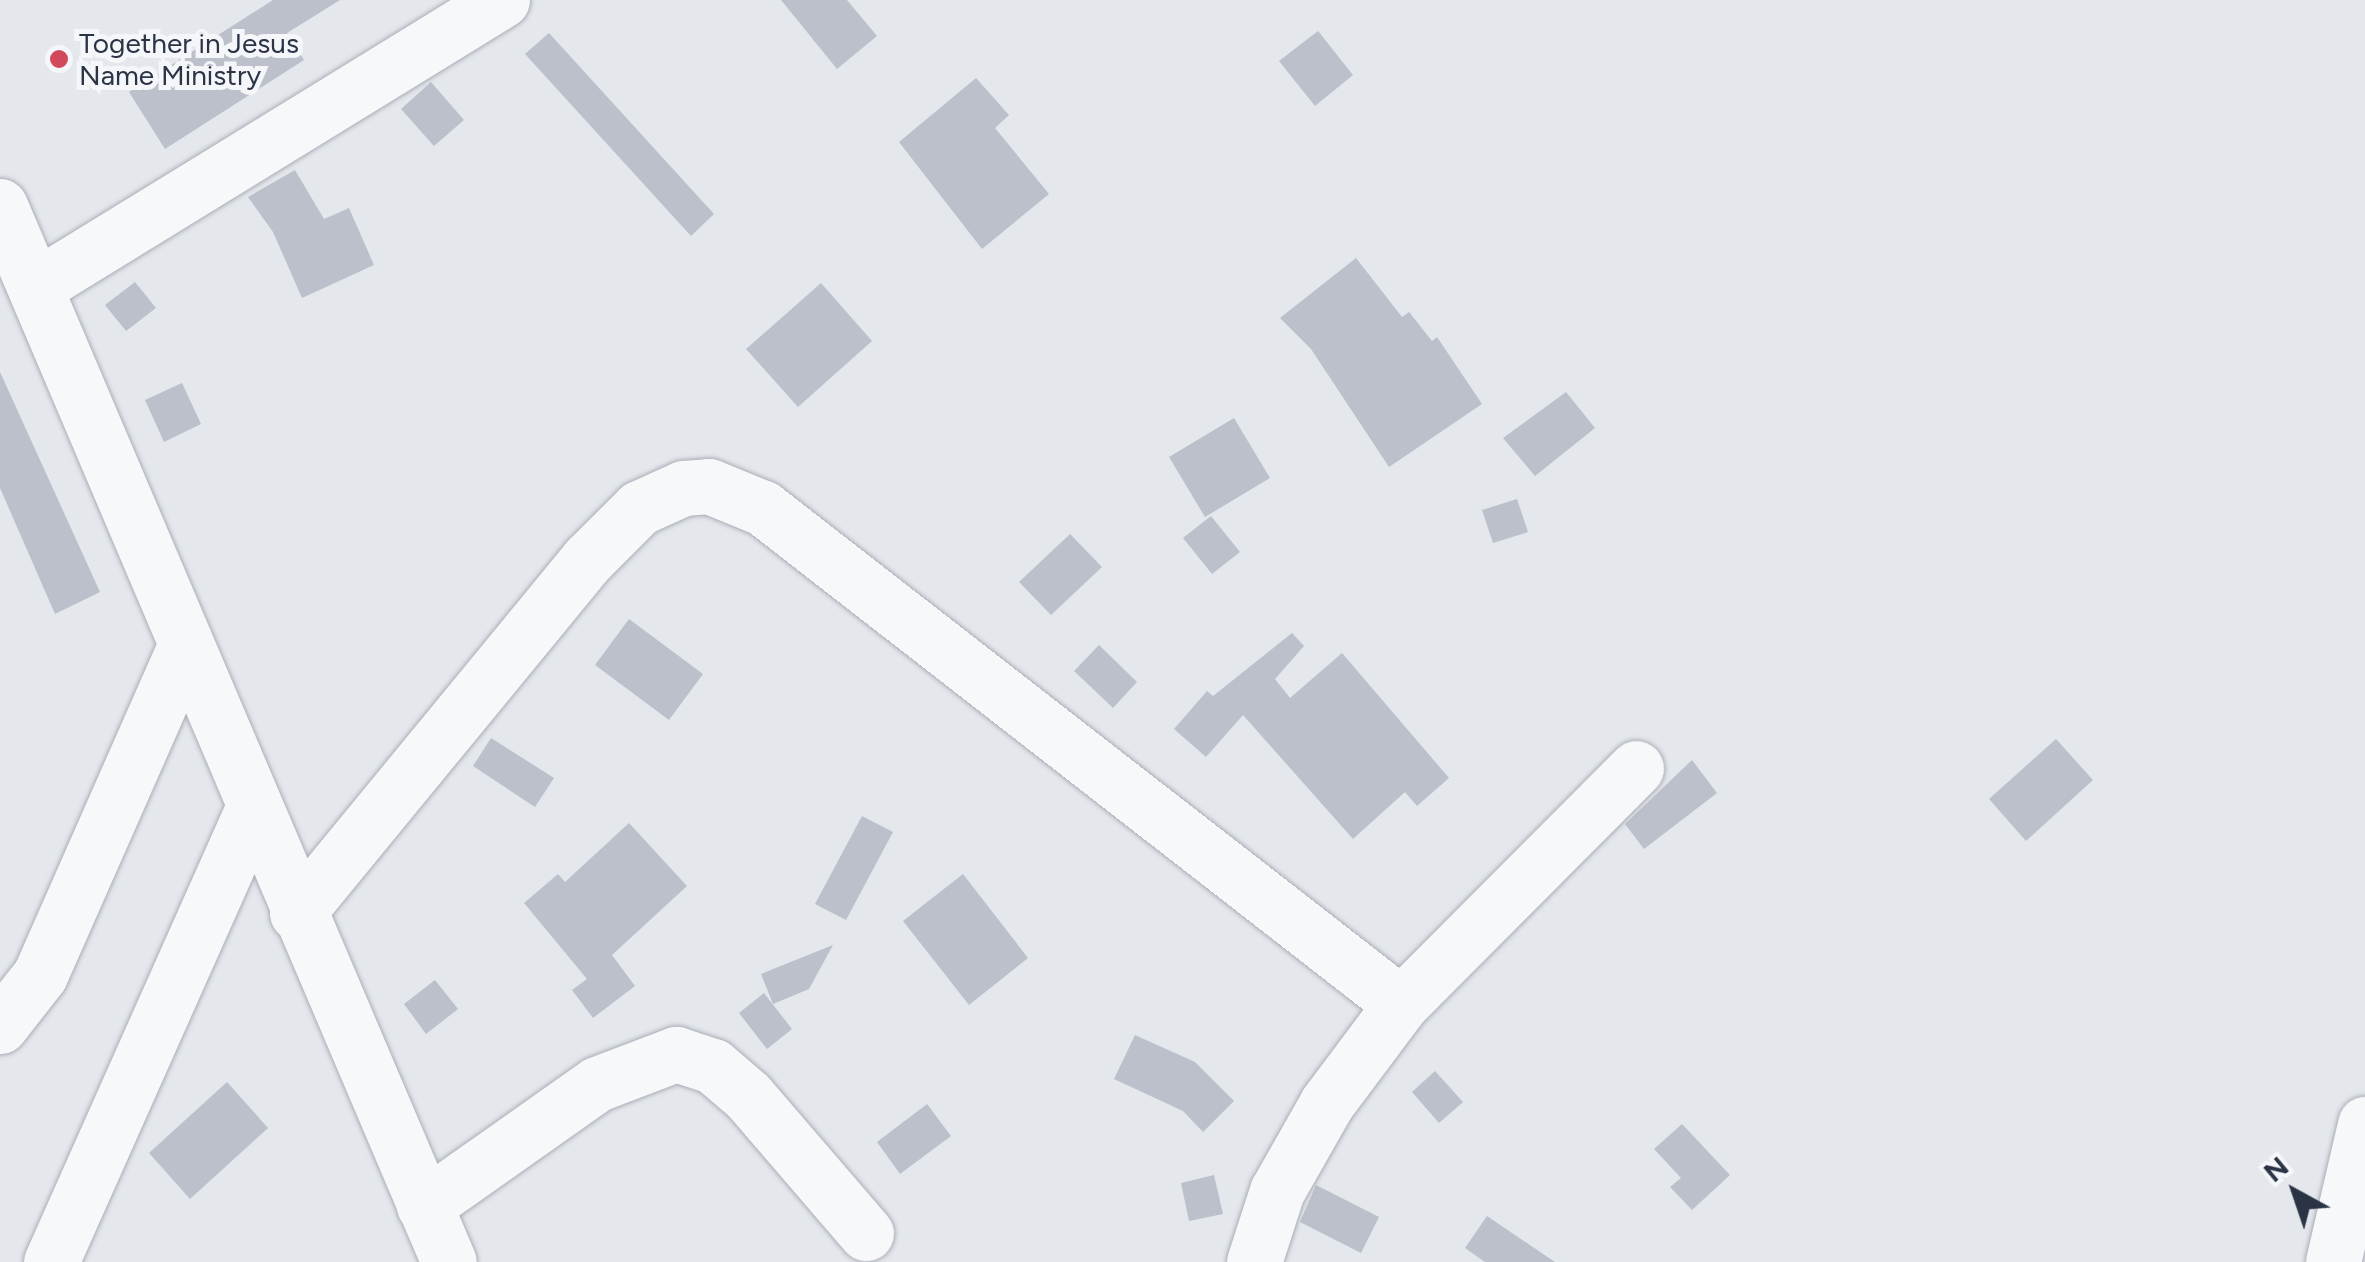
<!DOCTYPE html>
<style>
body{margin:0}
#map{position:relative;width:2365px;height:1262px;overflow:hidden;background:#e4e7ec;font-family:Figtree,sans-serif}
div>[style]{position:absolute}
.building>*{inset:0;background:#bbc0ca}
.roads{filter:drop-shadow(0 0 2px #a9aeb7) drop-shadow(0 0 2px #a9aeb7)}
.minor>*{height:55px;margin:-27.5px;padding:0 27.5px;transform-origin:27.5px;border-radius:27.5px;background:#f7f8fa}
.dots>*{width:28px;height:28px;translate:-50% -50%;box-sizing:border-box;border:5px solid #f4f6f9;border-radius:50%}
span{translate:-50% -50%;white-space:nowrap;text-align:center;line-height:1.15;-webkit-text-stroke:10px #f4f6f9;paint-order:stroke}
.poi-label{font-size:28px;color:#2b3445}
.left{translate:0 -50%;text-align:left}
.north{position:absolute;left:2245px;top:1142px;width:100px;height:100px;-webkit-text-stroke:8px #f4f6f9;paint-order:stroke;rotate:320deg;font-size:28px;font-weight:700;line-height:40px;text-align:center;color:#2b3445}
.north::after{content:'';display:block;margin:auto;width:35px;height:45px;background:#2b3445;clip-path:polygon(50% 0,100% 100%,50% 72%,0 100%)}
</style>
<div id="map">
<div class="building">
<i style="clip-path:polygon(273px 0,340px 0,287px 33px,304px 60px,165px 149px,129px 92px)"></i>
<i style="clip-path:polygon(781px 0,847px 0,877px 36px,837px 69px)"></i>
<i style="clip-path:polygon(1318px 31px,1353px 75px,1315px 106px,1279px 61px)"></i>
<i style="clip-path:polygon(549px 33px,714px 214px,691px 236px,525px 54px)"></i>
<i style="clip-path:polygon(976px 78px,1009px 115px,995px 128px,1049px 194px,982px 249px,899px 142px)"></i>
<i style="clip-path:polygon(431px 82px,464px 120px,434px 146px,401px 109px)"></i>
<i style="clip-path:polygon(295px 170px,324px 219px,349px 208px,374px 265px,302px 298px,273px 232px,248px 197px)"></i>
<i style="clip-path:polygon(1356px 258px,1402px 317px,1409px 312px,1432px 341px,1437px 337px,1482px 404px,1389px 467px,1311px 349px,1280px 318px)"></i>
<i style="clip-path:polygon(135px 282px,156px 308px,126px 331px,105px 305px)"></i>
<i style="clip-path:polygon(821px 283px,872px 341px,798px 407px,746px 349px)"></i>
<i style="clip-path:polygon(0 372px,100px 592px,55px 614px,0 488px)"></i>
<i style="clip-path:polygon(182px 383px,201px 424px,164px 442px,145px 400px)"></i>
<i style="clip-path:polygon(1566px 392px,1595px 428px,1535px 476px,1503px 438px)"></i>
<i style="clip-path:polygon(1234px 418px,1270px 478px,1205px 517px,1169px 457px)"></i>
<i style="clip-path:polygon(1517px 499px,1528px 532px,1493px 543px,1482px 510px)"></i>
<i style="clip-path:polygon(1211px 516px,1240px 552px,1212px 574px,1183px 538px)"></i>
<i style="clip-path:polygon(1070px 534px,1102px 567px,1051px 615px,1019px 582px)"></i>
<i style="clip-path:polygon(629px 619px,703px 674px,669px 720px,595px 665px)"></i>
<i style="clip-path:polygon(1292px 633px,1304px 646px,1275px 679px,1290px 698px,1342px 653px,1449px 778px,1417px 806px,1405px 792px,1353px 839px,1243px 715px,1206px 757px,1174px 729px,1207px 691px,1213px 696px)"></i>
<i style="clip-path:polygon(1099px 645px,1137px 682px,1113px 708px,1074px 671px)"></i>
<i style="clip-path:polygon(491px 738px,554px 778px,535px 807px,473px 766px)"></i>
<i style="clip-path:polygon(2056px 739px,2093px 780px,2026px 841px,1989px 799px)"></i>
<i style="clip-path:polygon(1692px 760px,1717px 793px,1644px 849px,1625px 824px)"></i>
<i style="clip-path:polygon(862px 816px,893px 832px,846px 920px,815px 904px)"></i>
<i style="clip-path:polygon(629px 823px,687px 886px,612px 955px,635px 986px,593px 1018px,572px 990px,587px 979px,524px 903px,558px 874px,565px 882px)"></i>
<i style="clip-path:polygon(963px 874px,1028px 958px,969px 1005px,903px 921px)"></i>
<i style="clip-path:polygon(833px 945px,809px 989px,773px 1004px,761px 974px)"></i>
<i style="clip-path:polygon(435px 980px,458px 1009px,426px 1034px,404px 1004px)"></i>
<i style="clip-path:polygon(764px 993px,792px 1029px,767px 1049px,739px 1013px)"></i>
<i style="clip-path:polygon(1135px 1035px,1195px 1062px,1234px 1101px,1203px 1132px,1183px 1111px,1114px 1079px)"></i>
<i style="clip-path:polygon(1435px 1071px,1463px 1102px,1439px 1123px,1412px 1092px)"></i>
<i style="clip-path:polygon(227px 1082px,268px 1128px,190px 1199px,149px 1153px)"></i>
<i style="clip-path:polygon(927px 1104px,951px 1136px,900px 1174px,877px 1142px)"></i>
<i style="clip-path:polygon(1682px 1124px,1730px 1175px,1692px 1210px,1670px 1187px,1681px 1178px,1654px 1149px)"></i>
<i style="clip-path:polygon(1214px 1175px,1223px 1214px,1189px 1221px,1181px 1183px)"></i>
<i style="clip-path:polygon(1316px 1185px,1379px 1217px,1361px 1253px,1300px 1222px)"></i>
<i style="clip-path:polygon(1487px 1216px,1555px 1262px,1485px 1262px,1465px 1248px)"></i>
</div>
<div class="roads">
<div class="minor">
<i style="left:0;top:206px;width:1147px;rotate:66.97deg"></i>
<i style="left:35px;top:287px;width:548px;rotate:-31.57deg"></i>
<i style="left:297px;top:913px;width:458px;rotate:-50.6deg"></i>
<i style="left:588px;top:559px;width:72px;rotate:-45deg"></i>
<i style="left:639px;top:508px;width:48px;rotate:-24.4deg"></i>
<i style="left:683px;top:488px;width:26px;rotate:-4deg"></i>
<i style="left:709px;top:486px;width:58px;rotate:22.2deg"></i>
<i style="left:763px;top:508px;width:808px;rotate:37.86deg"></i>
<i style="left:0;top:1026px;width:65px;rotate:-51.9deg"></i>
<i style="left:40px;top:975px;width:356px;rotate:-66.2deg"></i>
<i style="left:424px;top:1206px;width:212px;rotate:-35.2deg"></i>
<i style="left:597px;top:1084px;width:85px;rotate:-20.8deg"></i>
<i style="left:676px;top:1054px;width:39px;rotate:18deg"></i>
<i style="left:713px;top:1066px;width:46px;rotate:40.6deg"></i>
<i style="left:748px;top:1096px;width:181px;rotate:49.3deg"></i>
<i style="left:51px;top:1262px;width:497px;rotate:-66deg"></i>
<i style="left:1254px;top:1262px;width:75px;rotate:-72.1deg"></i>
<i style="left:1277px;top:1191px;width:101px;rotate:-60.4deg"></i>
<i style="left:1327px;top:1103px;width:124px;rotate:-53.2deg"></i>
<i style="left:1401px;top:1004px;width:333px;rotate:-45.1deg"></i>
<i style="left:2333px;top:1262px;width:142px;rotate:-76.9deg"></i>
</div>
</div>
<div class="dots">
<i style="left:59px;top:59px;background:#d1495b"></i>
</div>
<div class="poi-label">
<span class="left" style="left:79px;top:59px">Together in Jesus<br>Name Ministry</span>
</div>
<div class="north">N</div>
</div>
